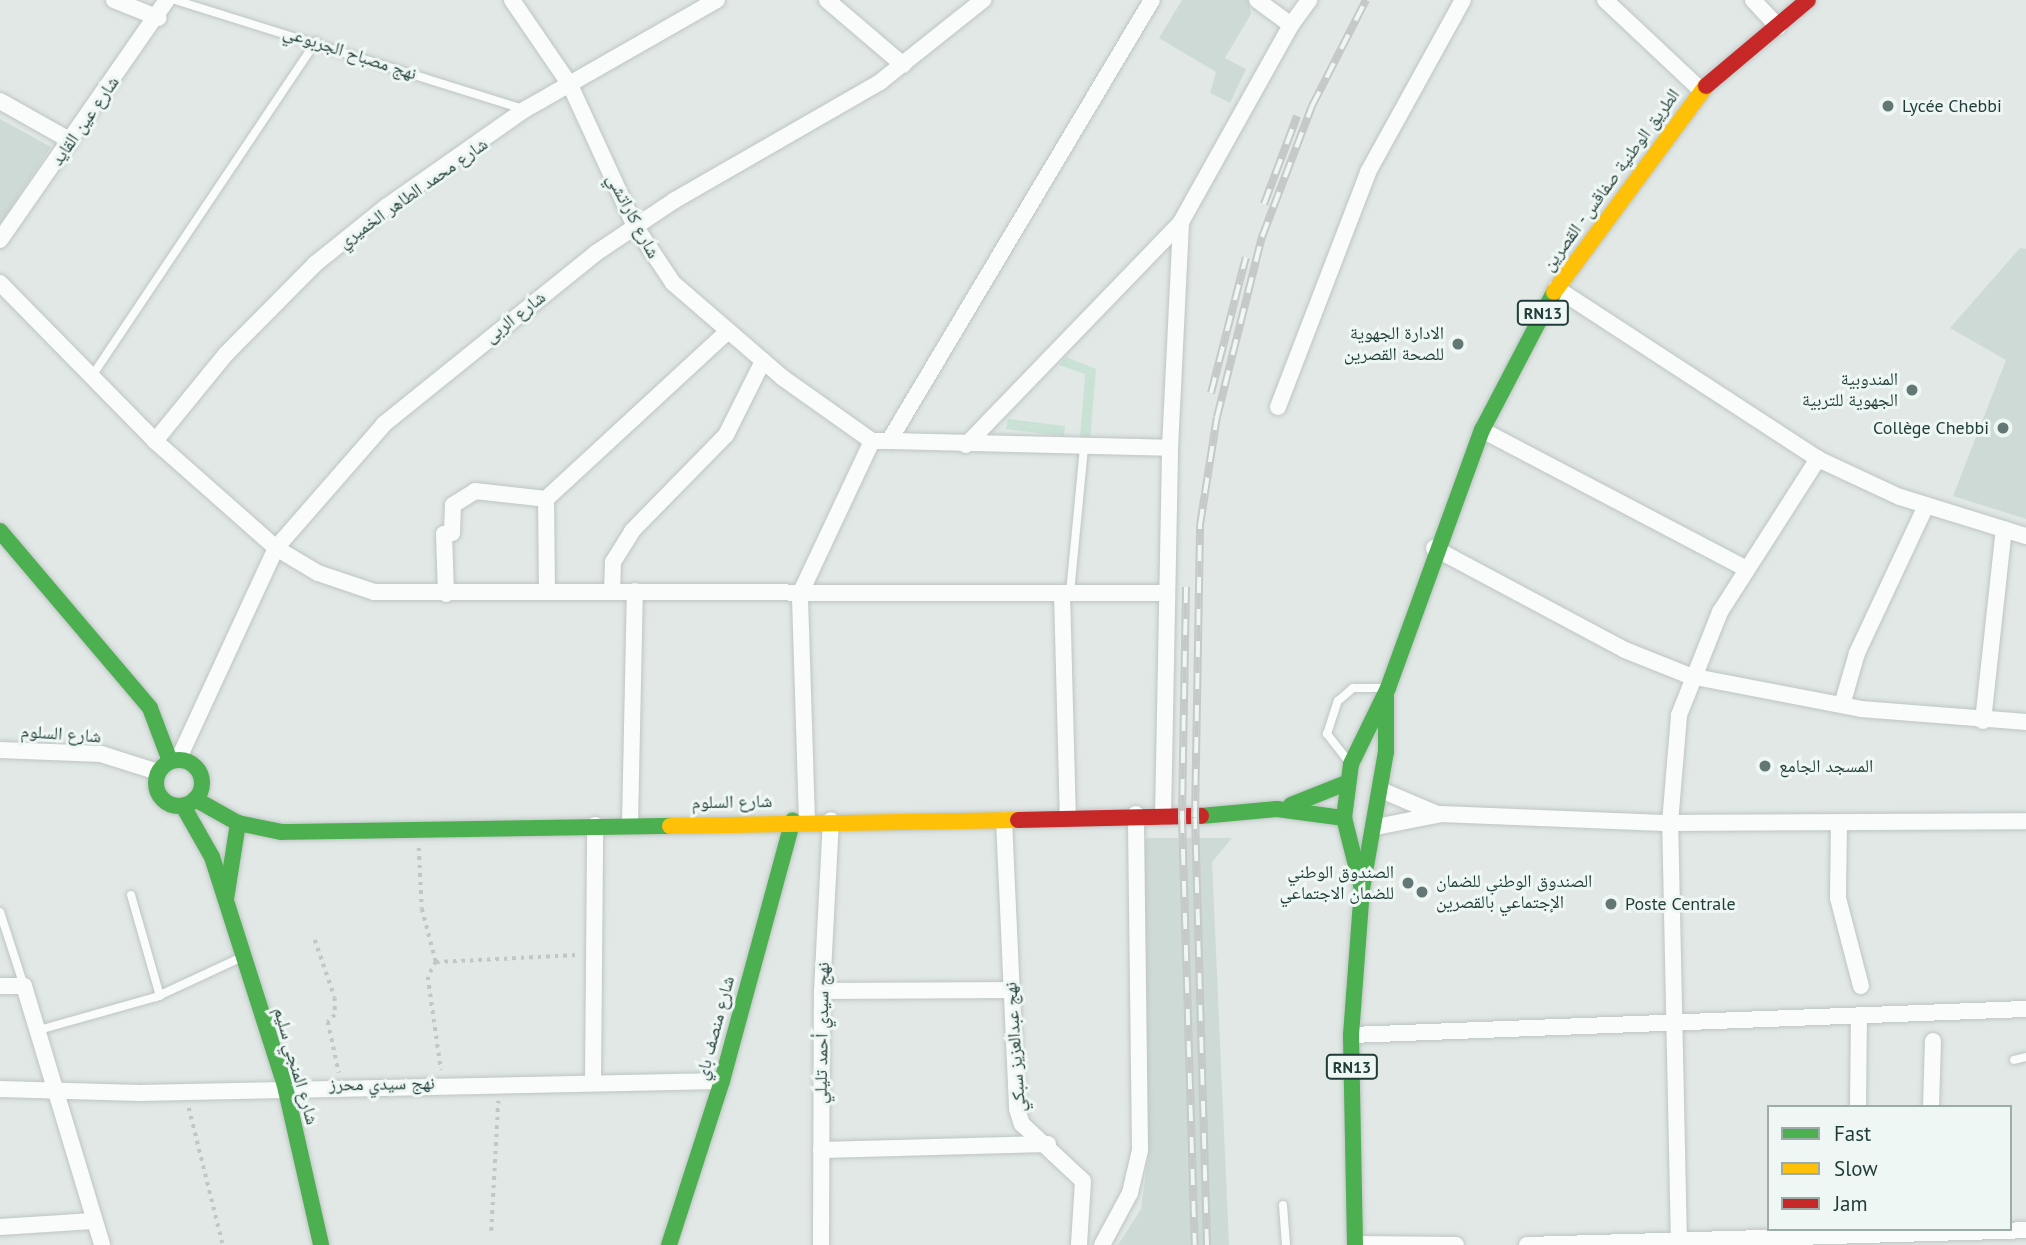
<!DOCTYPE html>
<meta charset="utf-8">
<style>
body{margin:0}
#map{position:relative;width:2026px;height:1245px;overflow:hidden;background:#e1e8e6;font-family:"PT Sans","Noto Naskh Arabic",sans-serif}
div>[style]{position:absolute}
.built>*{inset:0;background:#cedad6}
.green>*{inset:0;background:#c9e2d5}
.path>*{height:3.5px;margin-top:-1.75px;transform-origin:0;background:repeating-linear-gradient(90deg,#bfc8c7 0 3.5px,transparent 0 8.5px)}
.roads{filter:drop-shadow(0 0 2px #bec5c3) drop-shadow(0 0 2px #bec5c3)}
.lane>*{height:8px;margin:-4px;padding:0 4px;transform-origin:4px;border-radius:4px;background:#fafcfb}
.street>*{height:16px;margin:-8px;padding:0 8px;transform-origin:8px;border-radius:8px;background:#fafcfb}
.fast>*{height:16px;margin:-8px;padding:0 8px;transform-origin:8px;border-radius:8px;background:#4caf50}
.fast>.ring{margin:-8px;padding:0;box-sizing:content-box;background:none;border:16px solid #4caf50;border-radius:50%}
.slow>*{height:16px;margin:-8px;padding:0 8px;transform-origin:8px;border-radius:8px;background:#ffc107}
.jam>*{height:16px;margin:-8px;padding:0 8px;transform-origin:8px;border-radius:8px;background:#c62828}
.rail>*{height:8px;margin-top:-4px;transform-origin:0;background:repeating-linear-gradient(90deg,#eff7f4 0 16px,#c5cac9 0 32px);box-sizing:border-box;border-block:2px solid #c5cac9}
.dots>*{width:19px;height:19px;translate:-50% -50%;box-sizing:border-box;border:4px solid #eff7f4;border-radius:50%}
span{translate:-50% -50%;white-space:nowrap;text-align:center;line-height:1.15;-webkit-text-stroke:6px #eff7f4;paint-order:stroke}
.shield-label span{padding:2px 5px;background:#eff7f4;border:2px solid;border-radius:5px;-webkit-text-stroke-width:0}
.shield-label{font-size:16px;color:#1f3c38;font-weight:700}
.street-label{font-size:18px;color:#1f3c38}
.poi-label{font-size:18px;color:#1f3c38}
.left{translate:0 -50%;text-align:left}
.right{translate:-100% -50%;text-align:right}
.legend{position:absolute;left:1767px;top:1105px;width:245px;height:126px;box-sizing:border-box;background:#eff7f4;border:2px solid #9caca9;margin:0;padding:9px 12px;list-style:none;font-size:21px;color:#1f3c38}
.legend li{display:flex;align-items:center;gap:14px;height:35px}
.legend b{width:35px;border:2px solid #9caca9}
</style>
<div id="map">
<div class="built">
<i style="clip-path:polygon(1182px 0,1248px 0,1251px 14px,1225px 58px,1246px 69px,1230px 103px,1210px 93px,1216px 72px,1159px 38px)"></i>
<i style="clip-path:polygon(0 119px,51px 147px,0 224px)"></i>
<i style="clip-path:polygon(2020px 248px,2026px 249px,2026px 519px,1953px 496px,2006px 360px,1950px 328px)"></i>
<i style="clip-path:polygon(1147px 838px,1232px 838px,1212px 862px,1229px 1245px,1118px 1245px,1141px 1209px,1148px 1158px,1140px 850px)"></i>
</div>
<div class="green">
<i style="clip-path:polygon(1066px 357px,1096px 369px,1090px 439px,1080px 438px,1085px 374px,1059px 365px)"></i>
<i style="clip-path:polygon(1008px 419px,1065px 426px,1064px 436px,1006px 429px)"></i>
</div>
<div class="path">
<i style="left:419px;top:848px;width:61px;rotate:87.2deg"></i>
<i style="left:422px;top:909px;width:55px;rotate:75.2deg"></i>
<i style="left:436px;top:962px;width:141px;rotate:-2.8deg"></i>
<i style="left:315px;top:940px;width:61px;rotate:71deg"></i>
<i style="left:335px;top:998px;width:17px;rotate:90deg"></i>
<i style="left:335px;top:1015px;width:10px;rotate:135deg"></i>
<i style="left:328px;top:1022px;width:52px;rotate:77.8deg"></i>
<i style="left:436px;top:962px;width:17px;rotate:118deg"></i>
<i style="left:428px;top:977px;width:94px;rotate:82deg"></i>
<i style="left:189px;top:1108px;width:141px;rotate:76.1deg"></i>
<i style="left:491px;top:1231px;width:130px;rotate:-86.9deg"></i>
</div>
<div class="roads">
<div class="lane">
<i style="left:175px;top:0;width:365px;rotate:17.4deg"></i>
<i style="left:94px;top:373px;width:399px;rotate:-56.2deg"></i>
<i style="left:1070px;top:593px;width:147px;rotate:-84.5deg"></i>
<i style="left:1349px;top:762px;width:36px;rotate:-128deg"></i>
<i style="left:1327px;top:734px;width:35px;rotate:-72deg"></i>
<i style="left:1338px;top:701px;width:20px;rotate:-41deg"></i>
<i style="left:1353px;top:688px;width:29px"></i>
<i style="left:131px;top:895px;width:105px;rotate:74deg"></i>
<i style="left:0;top:912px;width:78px;rotate:72deg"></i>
<i style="left:39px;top:1030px;width:122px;rotate:-15.8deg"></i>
<i style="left:156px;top:997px;width:95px;rotate:-24.9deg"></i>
<i style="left:2014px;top:1060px;width:12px;rotate:-14deg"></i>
<i style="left:1283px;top:1205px;width:40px;rotate:85.7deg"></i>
</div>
<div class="street">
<i style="left:114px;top:0;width:48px;rotate:21.8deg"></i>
<i style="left:512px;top:0;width:103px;rotate:55.7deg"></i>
<i style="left:570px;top:85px;width:155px;rotate:65.3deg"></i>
<i style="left:635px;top:226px;width:69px;rotate:56.3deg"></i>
<i style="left:673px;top:283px;width:145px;rotate:40.8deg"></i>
<i style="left:783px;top:378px;width:109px;rotate:35.3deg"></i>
<i style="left:827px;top:0;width:100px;rotate:40.5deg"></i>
<i style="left:1605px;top:0;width:132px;rotate:43.2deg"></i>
<i style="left:1753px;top:0;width:37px;rotate:47deg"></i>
<i style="left:1291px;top:25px;width:31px;rotate:-54deg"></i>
<i style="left:0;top:101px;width:81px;rotate:29.4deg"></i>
<i style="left:0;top:240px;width:292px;rotate:-55.2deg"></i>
<i style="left:0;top:283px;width:221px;rotate:45.5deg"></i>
<i style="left:155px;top:441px;width:162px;rotate:41.5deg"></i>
<i style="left:276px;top:548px;width:49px;rotate:30.8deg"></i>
<i style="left:318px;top:573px;width:59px;rotate:18.7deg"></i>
<i style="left:374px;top:592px;width:790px;rotate:0.07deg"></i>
<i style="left:1556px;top:288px;width:313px;rotate:33.1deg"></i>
<i style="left:1818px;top:459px;width:90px;rotate:24.9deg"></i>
<i style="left:1900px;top:497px;width:132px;rotate:17.2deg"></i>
<i style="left:1278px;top:407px;width:252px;rotate:-69deg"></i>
<i style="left:1368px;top:172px;width:196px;rotate:-61.1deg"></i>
<i style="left:1482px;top:430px;width:297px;rotate:27.7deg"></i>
<i style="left:155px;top:441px;width:112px;rotate:-50.8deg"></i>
<i style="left:226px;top:354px;width:127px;rotate:-45.3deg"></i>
<i style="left:315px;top:264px;width:91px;rotate:-38.8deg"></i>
<i style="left:386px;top:207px;width:169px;rotate:-35.1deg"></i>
<i style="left:524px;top:110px;width:222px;rotate:-29.7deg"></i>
<i style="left:889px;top:441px;width:281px;rotate:1.4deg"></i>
<i style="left:1170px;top:448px;width:226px;rotate:-87.2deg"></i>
<i style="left:966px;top:445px;width:310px;rotate:-46deg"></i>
<i style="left:1181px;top:222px;width:226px;rotate:-60.8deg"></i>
<i style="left:1291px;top:25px;width:42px;rotate:-143.7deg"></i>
<i style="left:1434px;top:548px;width:217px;rotate:28.1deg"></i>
<i style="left:1625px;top:650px;width:70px;rotate:21.8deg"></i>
<i style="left:1690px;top:676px;width:174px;rotate:10.9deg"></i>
<i style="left:1861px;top:709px;width:166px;rotate:4.5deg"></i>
<i style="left:547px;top:591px;width:92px;rotate:-90.6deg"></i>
<i style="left:546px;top:499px;width:248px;rotate:-42.7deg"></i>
<i style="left:612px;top:591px;width:29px;rotate:-88deg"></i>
<i style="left:613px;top:562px;width:36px;rotate:-58deg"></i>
<i style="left:632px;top:531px;width:134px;rotate:-45.6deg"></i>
<i style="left:726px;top:435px;width:83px;rotate:-63.4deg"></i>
<i style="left:1062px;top:593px;width:223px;rotate:88.5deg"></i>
<i style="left:446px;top:594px;width:60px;rotate:-91.9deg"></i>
<i style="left:444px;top:534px;width:8px;rotate:-7deg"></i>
<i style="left:452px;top:533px;width:28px;rotate:-88deg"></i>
<i style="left:453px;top:505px;width:26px;rotate:-32deg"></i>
<i style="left:475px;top:491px;width:71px;rotate:6.4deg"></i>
<i style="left:1842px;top:705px;width:54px;rotate:-73.9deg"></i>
<i style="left:1857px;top:653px;width:162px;rotate:-64.9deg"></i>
<i style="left:1983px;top:721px;width:193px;rotate:-83.8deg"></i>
<i style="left:0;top:750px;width:101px;rotate:2.3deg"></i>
<i style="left:101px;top:754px;width:60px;rotate:17.5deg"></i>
<i style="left:178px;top:760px;width:234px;rotate:-65.2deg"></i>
<i style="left:276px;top:548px;width:164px;rotate:-48.9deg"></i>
<i style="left:384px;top:424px;width:272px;rotate:-38.9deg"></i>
<i style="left:596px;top:253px;width:95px;rotate:-33.9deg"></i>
<i style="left:675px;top:200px;width:237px;rotate:-29.9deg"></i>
<i style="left:880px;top:82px;width:132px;rotate:-38.5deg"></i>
<i style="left:1381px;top:790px;width:59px;rotate:23.1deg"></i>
<i style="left:1163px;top:817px;width:369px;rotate:-88.9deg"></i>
<i style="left:1004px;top:820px;width:289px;rotate:87.4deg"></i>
<i style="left:1017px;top:1109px;width:16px;rotate:72deg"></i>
<i style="left:1022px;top:1124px;width:83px;rotate:43.1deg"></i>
<i style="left:1083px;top:1181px;width:64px;rotate:93.6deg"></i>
<i style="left:807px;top:821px;width:227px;rotate:-91.8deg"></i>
<i style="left:800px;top:594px;width:169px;rotate:-64.8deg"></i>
<i style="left:872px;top:441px;width:17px"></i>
<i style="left:889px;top:441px;width:513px;rotate:-59.19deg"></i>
<i style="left:1839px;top:823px;width:75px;rotate:90.8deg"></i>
<i style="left:1838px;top:898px;width:91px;rotate:75.4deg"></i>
<i style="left:630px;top:824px;width:233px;rotate:-88.8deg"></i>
<i style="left:1376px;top:827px;width:66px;rotate:-11.3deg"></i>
<i style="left:1441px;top:814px;width:229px;rotate:2.3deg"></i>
<i style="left:1670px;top:823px;width:356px;rotate:-0.3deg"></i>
<i style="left:0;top:986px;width:24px"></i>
<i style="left:24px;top:986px;width:270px;rotate:73.2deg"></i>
<i style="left:822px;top:991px;width:189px;rotate:-0.3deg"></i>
<i style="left:1351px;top:1035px;width:676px;rotate:-2.21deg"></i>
<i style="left:593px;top:1079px;width:254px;rotate:-89.5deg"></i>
<i style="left:0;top:1089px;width:139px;rotate:1.6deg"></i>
<i style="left:139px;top:1093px;width:583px;rotate:-1.18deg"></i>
<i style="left:1858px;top:1107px;width:92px;rotate:-89.4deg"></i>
<i style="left:1931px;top:1107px;width:66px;rotate:-88.3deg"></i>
<i style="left:821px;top:1150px;width:227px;rotate:-1.5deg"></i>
<i style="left:0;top:1227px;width:93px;rotate:-3.7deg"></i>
<i style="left:1355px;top:1244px;width:101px;rotate:0.6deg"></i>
<i style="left:821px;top:1245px;width:254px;rotate:-89.8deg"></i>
<i style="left:822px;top:991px;width:171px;rotate:-87deg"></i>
<i style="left:1102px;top:1245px;width:59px;rotate:-61.7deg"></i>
<i style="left:1130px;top:1193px;width:44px;rotate:-76.9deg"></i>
<i style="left:1140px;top:1150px;width:336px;rotate:-90.7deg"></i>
<i style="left:1527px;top:1245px;width:499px;rotate:-1.7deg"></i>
<i style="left:1679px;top:1245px;width:422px;rotate:-91.2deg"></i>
<i style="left:1670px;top:823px;width:108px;rotate:-85.2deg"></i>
<i style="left:1679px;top:715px;width:111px;rotate:-68.3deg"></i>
<i style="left:1720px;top:612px;width:182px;rotate:-57.4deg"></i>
</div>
<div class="fast">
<i style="left:0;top:531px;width:232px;rotate:49.7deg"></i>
<i style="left:150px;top:708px;width:57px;rotate:69.3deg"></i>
<i class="ring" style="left:156px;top:760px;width:30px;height:30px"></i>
<i style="left:195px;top:799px;width:49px;rotate:29.2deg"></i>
<i style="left:238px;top:823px;width:45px;rotate:11.6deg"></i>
<i style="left:282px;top:832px;width:388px;rotate:-0.9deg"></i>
<i style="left:1291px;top:805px;width:59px;rotate:-21.8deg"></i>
<i style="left:183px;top:806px;width:59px;rotate:60.4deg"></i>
<i style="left:212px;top:857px;width:240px;rotate:72.3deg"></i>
<i style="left:285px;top:1086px;width:163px;rotate:77.2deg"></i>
<i style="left:1201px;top:816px;width:76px;rotate:-5.3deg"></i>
<i style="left:1277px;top:809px;width:68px;rotate:7.7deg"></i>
<i style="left:1362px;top:889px;width:73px;rotate:-104.2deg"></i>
<i style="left:1344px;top:818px;width:54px;rotate:-82.6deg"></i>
<i style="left:1351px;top:764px;width:85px;rotate:-64deg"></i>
<i style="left:1388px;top:688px;width:275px;rotate:-70deg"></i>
<i style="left:1482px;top:430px;width:156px;rotate:-62.4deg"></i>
<i style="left:226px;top:899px;width:77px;rotate:-81deg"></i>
<i style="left:669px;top:1245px;width:172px;rotate:-72.1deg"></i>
<i style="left:722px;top:1081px;width:270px;rotate:-74.8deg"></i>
<i style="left:1355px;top:1245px;width:210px;rotate:-91.1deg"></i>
<i style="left:1351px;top:1035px;width:146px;rotate:-85.7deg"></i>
<i style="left:1362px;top:889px;width:139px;rotate:-80.1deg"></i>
<i style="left:1386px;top:752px;width:58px;rotate:-90deg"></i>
</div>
<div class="slow">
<i style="left:1554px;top:292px;width:256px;rotate:-53.6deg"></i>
<i style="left:670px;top:826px;width:348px;rotate:-1deg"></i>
</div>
<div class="jam">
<i style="left:1706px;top:86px;width:133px;rotate:-40.1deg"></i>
<i style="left:1018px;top:820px;width:183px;rotate:-1.3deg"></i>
</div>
</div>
<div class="rail">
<i style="left:1264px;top:204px;width:94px;rotate:-69.4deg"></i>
<i style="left:1211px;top:393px;width:140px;rotate:-75.6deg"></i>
<i style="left:1186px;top:587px;width:230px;rotate:91deg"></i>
<i style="left:1182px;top:817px;width:428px;rotate:88.3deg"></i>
<i style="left:1207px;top:1245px;width:428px;rotate:-91.6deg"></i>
<i style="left:1195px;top:817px;width:292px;rotate:-89deg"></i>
<i style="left:1200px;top:525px;width:109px;rotate:-81.1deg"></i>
<i style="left:1217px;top:417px;width:186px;rotate:-76deg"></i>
<i style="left:1262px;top:237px;width:140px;rotate:-69.1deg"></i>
<i style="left:1312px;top:106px;width:119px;rotate:-63deg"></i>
</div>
<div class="dots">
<i style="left:1888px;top:106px;background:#637875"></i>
<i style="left:1458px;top:344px;background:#637875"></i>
<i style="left:1912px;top:390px;background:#637875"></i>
<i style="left:2003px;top:428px;background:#637875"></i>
<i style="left:1765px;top:766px;background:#637875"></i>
<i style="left:1408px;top:883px;background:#637875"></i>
<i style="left:1422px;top:892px;background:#637875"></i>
<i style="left:1611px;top:904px;background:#637875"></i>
</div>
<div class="shield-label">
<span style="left:1543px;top:313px">RN13</span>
<span style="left:1352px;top:1067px">RN13</span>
</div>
<div class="street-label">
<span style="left:350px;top:53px;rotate:18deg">نهج مصباح الجربوعي</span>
<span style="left:85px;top:121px;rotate:-55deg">شارع عين القايد</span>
<span style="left:1611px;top:180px;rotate:-54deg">الطريق الوطنية صفاقس - القصرين</span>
<span style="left:413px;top:193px;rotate:-35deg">شارع محمد الطاهر الخميري</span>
<span style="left:633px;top:216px;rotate:62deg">شارع كاراتشي</span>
<span style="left:515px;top:317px;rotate:-38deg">شارع الربى</span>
<span style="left:61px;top:734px;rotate:4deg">شارع السلوم</span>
<span style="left:732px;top:802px;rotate:-1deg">شارع السلوم</span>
<span style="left:715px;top:1028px;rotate:-75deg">شارع منصف باي</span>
<span style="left:822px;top:1033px;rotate:-89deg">نهج سيدي أحمد تليلي</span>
<span style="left:1015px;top:1047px;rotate:-94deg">نهج عبدالعزيز سبكي</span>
<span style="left:296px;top:1066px;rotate:74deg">شارع المنجي سليم</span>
<span style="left:382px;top:1084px;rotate:-1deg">نهج سيدي محرز</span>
</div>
<div class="poi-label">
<span class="left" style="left:1902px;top:106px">Lycée Chebbi</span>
<span class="right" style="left:1444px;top:344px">الادارة الجهوية<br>للصحة القصرين</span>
<span class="right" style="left:1898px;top:390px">المندوبية<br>الجهوية للتربية</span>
<span class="right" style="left:1989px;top:428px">Collège Chebbi</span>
<span class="left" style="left:1779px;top:766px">المسجد الجامع</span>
<span class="right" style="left:1394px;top:883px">الصندوق الوطني<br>للضمان الاجتماعي</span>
<span class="left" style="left:1436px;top:892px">الصندوق الوطني للضمان<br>الإجتماعي بالقصرين</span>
<span class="left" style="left:1625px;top:904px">Poste Centrale</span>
</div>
<ul class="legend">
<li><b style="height:9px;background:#4caf50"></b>Fast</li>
<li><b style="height:9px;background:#ffc107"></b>Slow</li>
<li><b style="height:9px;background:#c62828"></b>Jam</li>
</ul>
</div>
